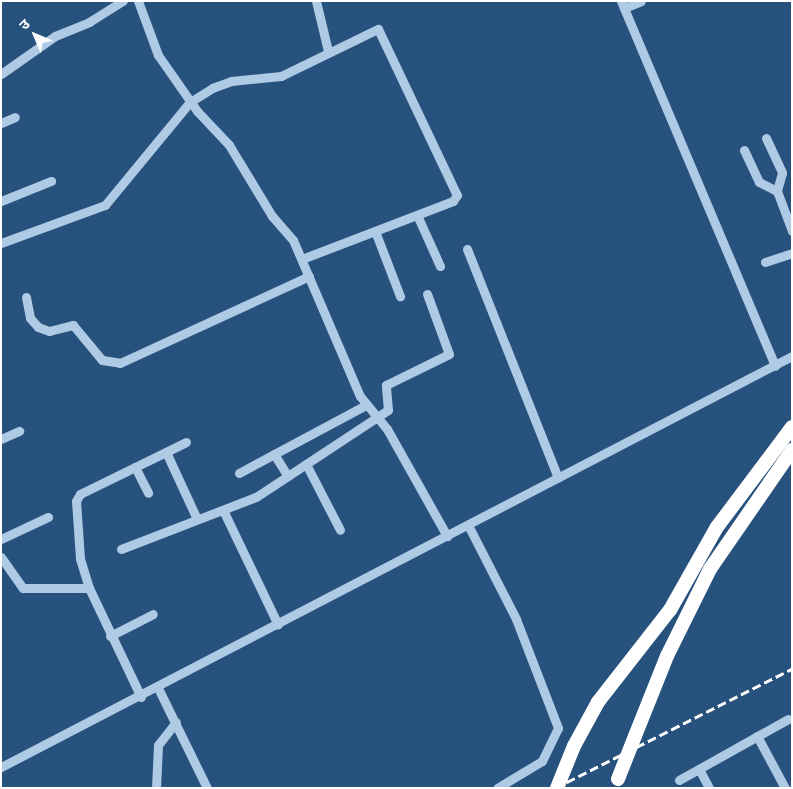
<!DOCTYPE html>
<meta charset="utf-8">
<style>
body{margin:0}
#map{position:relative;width:793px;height:789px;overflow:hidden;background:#28527e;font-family:Mulish,"Noto Sans Devanagari",sans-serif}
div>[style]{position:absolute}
.minor>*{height:9px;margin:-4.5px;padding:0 4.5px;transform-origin:4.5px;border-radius:4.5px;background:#afcae5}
.highway>*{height:14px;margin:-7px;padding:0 7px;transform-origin:7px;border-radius:7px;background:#fff}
.rail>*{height:2.5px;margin-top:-1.25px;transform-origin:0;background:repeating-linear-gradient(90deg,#fff 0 9px,transparent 0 13px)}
.highway-bridge>*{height:14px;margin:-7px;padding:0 7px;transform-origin:7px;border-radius:7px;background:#fff}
span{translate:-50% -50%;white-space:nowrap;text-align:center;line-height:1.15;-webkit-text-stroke:4px #28527e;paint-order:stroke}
.frame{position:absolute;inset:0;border:2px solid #fff;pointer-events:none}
.north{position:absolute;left:10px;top:10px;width:50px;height:50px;-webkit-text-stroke:4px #28527e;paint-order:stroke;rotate:315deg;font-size:14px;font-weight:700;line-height:20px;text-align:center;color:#fff}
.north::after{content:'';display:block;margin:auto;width:18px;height:22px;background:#fff;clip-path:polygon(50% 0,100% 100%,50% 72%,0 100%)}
</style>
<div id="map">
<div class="minor">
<i style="left:138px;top:1px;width:58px;rotate:69.7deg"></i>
<i style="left:158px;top:55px;width:68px;rotate:55.1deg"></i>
<i style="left:197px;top:111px;width:47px;rotate:46.7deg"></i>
<i style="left:229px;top:145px;width:83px;rotate:58.8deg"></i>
<i style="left:272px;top:216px;width:32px;rotate:49deg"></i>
<i style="left:293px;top:240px;width:170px;rotate:66.8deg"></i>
<i style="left:360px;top:396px;width:43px;rotate:50.7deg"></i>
<i style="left:387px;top:429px;width:123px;rotate:60.7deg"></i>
<i style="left:316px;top:1px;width:51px;rotate:76.5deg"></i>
<i style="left:621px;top:1px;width:396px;rotate:67.1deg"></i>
<i style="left:624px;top:8px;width:18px;rotate:-22deg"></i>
<i style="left:1px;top:74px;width:66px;rotate:-35.1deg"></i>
<i style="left:55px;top:36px;width:37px;rotate:-22deg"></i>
<i style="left:89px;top:22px;width:40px;rotate:-32deg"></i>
<i style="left:1px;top:123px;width:15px;rotate:-23deg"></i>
<i style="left:766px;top:138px;width:38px;rotate:65deg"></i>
<i style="left:782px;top:173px;width:19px;rotate:106deg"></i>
<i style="left:777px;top:191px;width:43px;rotate:69.4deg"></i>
<i style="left:744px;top:150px;width:35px;rotate:65deg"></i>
<i style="left:759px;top:182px;width:20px;rotate:27deg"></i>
<i style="left:1px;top:201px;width:54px;rotate:-21.8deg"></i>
<i style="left:417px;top:215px;width:56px;rotate:65.7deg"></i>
<i style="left:375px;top:231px;width:70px;rotate:69deg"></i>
<i style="left:1px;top:243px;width:111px;rotate:-20.1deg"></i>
<i style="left:105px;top:205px;width:134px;rotate:-50.5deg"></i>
<i style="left:190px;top:102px;width:26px;rotate:-32deg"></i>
<i style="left:212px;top:88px;width:20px;rotate:-20deg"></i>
<i style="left:231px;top:81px;width:50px;rotate:-5.7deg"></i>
<i style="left:281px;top:76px;width:108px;rotate:-25.9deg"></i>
<i style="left:378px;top:29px;width:184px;rotate:64.6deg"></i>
<i style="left:457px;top:195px;width:7px;rotate:124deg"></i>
<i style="left:453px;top:201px;width:162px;rotate:159deg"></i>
<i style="left:467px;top:249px;width:246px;rotate:68.3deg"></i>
<i style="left:765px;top:262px;width:28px;rotate:-18deg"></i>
<i style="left:26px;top:297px;width:21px;rotate:79deg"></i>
<i style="left:30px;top:318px;width:12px;rotate:48deg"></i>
<i style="left:38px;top:327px;width:12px;rotate:20deg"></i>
<i style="left:49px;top:331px;width:25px;rotate:-14deg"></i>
<i style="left:73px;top:325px;width:45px;rotate:50.4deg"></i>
<i style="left:102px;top:360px;width:18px;rotate:9deg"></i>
<i style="left:120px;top:363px;width:208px;rotate:-24.7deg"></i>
<i style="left:1px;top:439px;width:20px;rotate:-24deg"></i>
<i style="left:166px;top:452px;width:74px;rotate:65.2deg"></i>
<i style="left:274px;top:454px;width:26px;rotate:58deg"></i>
<i style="left:306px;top:464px;width:74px;rotate:62.7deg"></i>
<i style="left:135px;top:467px;width:29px;rotate:63deg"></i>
<i style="left:239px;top:473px;width:144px;rotate:-28.2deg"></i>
<i style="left:223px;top:510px;width:127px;rotate:64.4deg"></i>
<i style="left:468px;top:525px;width:106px;rotate:62.9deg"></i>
<i style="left:516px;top:619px;width:117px;rotate:68.9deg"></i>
<i style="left:558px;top:728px;width:37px;rotate:116deg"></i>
<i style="left:542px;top:761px;width:52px;rotate:149deg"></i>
<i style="left:1px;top:539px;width:52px;rotate:-25.1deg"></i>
<i style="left:121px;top:549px;width:145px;rotate:-21.1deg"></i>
<i style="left:256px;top:497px;width:158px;rotate:-33.4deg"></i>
<i style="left:388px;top:410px;width:25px;rotate:-95deg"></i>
<i style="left:386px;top:385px;width:70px;rotate:-26.2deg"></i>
<i style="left:449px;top:354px;width:64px;rotate:-110.1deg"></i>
<i style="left:1px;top:557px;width:38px;rotate:55deg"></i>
<i style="left:23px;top:588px;width:66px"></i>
<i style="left:110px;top:636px;width:48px;rotate:-27.1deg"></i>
<i style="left:158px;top:688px;width:111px;rotate:63.9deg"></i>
<i style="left:141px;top:697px;width:121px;rotate:-115.5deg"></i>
<i style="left:89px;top:588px;width:31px;rotate:-107deg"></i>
<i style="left:80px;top:558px;width:57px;rotate:-94deg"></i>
<i style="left:76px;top:501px;width:8px;rotate:-60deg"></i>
<i style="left:80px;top:494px;width:118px;rotate:-26.1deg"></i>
<i style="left:757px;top:736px;width:59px;rotate:61.7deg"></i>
<i style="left:1px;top:767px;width:891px;rotate:-27.46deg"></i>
<i style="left:699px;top:769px;width:21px;rotate:62deg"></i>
<i style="left:679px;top:780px;width:125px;rotate:-29.2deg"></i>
<i style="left:156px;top:788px;width:43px;rotate:-87.3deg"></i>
<i style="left:158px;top:745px;width:29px;rotate:-52deg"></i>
</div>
<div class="highway">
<i style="left:635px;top:736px;width:86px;rotate:-68.2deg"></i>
<i style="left:667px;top:656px;width:97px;rotate:-63.7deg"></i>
<i style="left:710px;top:569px;width:145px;rotate:-55.4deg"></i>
<i style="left:574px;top:746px;width:50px;rotate:-61.4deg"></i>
<i style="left:598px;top:702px;width:117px;rotate:-52deg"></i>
<i style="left:670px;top:610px;width:95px;rotate:-60.5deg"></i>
<i style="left:717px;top:527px;width:125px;rotate:-53.1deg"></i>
</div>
<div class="rail">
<i style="left:555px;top:788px;width:265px;rotate:-26.7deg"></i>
</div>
<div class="highway-bridge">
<i style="left:618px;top:779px;width:46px;rotate:-68.4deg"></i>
<i style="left:557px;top:788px;width:45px;rotate:-68deg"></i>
</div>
<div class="frame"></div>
<div class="north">उ</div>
</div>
